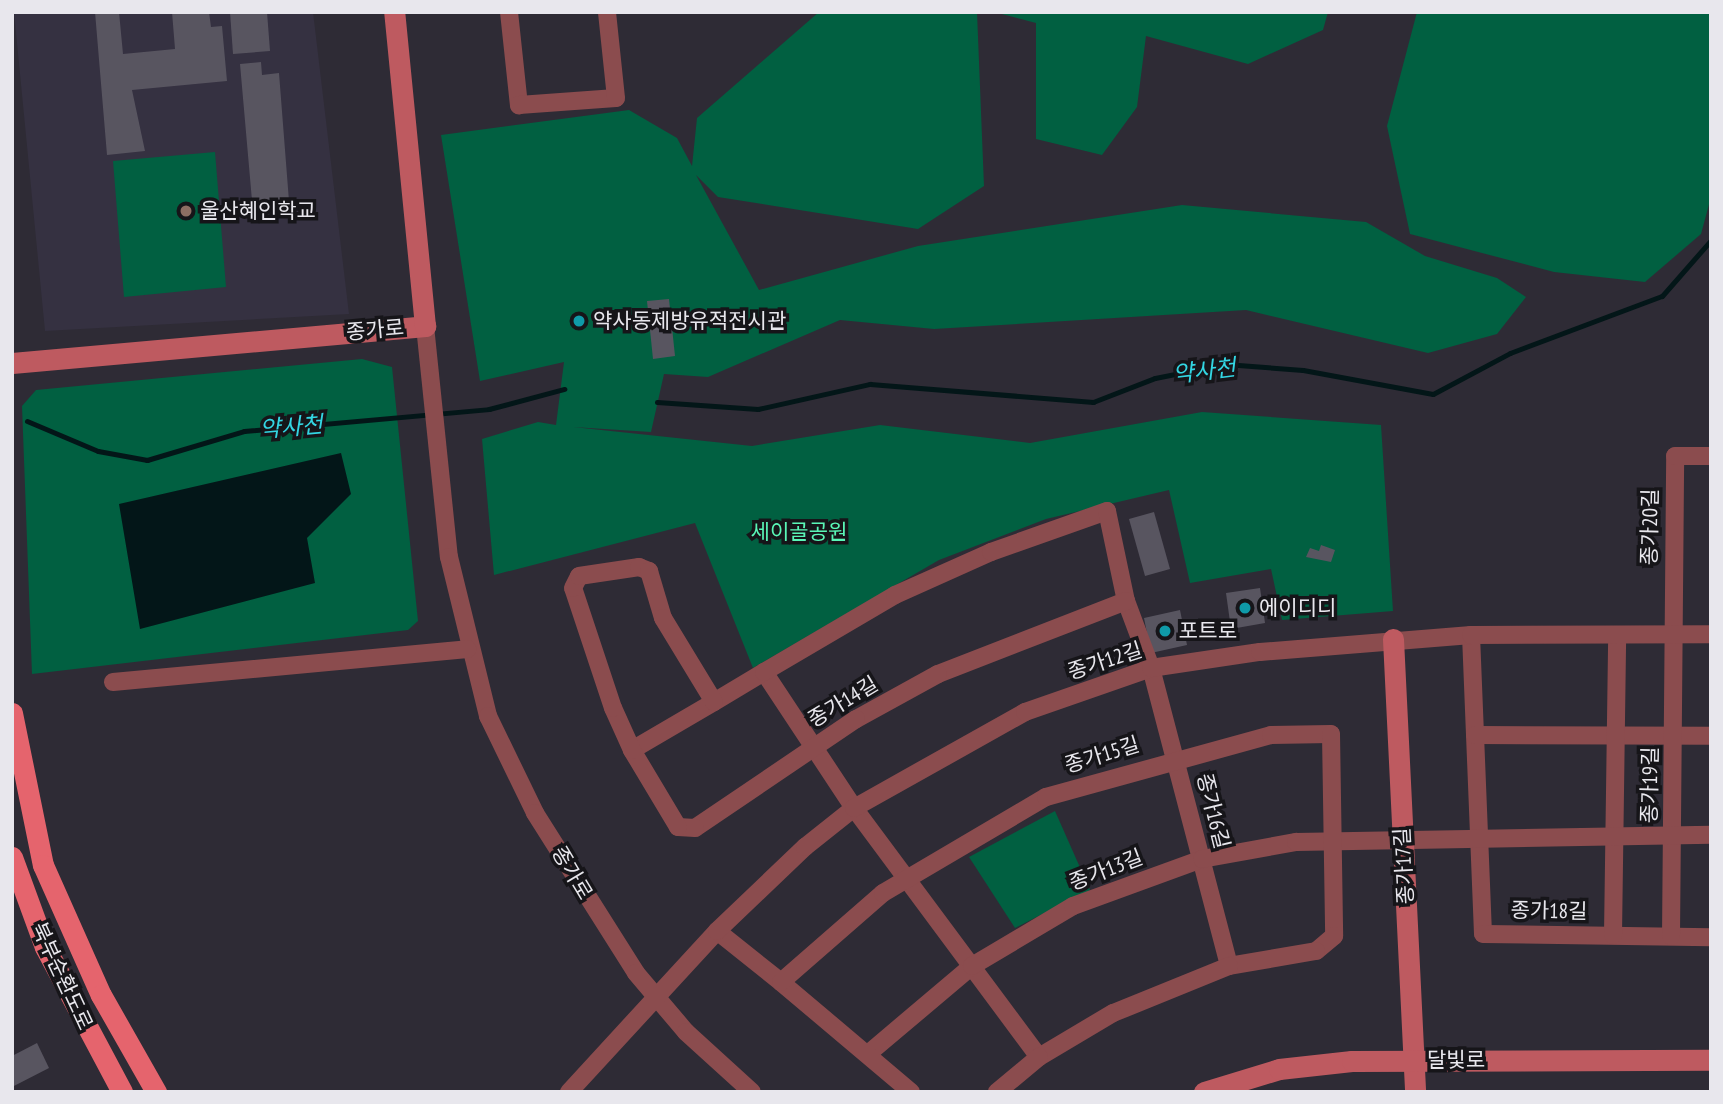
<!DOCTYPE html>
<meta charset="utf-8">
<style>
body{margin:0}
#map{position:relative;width:1723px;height:1104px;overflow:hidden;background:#2e2b35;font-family:"PT Sans Narrow","Noto Sans KR",sans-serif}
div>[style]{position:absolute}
.built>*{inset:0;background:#353141}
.green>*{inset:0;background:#016041}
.water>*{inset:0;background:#031618}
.stream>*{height:5px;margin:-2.5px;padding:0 2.5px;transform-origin:2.5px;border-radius:2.5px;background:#031618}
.building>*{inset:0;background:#585560}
.street>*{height:18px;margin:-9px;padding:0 9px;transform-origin:9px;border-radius:9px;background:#8b4c4e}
.secondary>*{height:21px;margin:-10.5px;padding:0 10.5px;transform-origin:10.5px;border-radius:10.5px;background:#be5a60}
.primary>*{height:21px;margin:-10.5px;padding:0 10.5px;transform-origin:10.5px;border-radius:10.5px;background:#e5646d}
.dots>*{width:19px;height:19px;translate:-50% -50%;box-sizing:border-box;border:4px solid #161519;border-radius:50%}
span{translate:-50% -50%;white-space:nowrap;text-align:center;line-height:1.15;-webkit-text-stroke:7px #161519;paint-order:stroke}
.poi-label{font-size:21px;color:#e8e7ed}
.left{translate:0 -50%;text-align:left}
.street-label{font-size:21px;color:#e8e7ed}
.park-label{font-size:21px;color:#5af6b7}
.water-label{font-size:23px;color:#33d6e3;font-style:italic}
.frame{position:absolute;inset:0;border:14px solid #e8e7ed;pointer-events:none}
</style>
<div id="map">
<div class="built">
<i style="clip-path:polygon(14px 12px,313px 12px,349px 314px,45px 331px)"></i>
</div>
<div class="green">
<i style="clip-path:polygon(819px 12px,977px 12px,984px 186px,918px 229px,718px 197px,696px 175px,759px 290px,918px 246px,1182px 205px,1366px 222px,1425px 256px,1497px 278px,1526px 297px,1497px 334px,1428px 353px,1246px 310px,934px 329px,840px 320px,708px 377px,664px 374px,651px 432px,573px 427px,752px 446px,880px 425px,1030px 443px,1202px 412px,1381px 425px,1393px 611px,1282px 620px,1271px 569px,1190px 583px,1169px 490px,1046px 519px,939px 560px,753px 668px,695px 523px,494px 575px,482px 439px,538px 422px,556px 425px,564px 362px,480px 381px,441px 135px,629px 110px,677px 138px,692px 166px,697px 118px)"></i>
<i style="clip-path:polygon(994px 12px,1328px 12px,1323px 30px,1248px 64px,1146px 36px,1137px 107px,1102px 155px,1036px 139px,1036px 23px)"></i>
<i style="clip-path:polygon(1417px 12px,1711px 12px,1711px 197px,1701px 234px,1645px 282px,1554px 272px,1410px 234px,1387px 126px)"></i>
<i style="clip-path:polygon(215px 152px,226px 287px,124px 297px,113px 161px)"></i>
<i style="clip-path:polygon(362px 359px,392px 367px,418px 621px,408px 630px,32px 674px,22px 406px,36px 390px)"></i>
<i style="clip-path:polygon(1055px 811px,1090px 890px,1015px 928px,969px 857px)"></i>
</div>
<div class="water">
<i style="clip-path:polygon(341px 453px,351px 494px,307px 538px,315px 583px,140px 629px,119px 504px)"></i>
</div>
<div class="stream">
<i style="left:657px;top:402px;width:101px;rotate:4deg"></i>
<i style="left:758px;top:409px;width:115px;rotate:-12.6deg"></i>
<i style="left:870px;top:384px;width:224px;rotate:4.6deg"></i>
<i style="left:1093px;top:402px;width:66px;rotate:-21.2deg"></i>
<i style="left:1155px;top:378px;width:71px;rotate:-11.3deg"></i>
<i style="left:1225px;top:364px;width:78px;rotate:4.4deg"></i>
<i style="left:1303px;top:370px;width:132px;rotate:10.5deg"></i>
<i style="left:1433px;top:394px;width:87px;rotate:-28deg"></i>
<i style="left:1510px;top:353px;width:162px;rotate:-20.6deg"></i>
<i style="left:1662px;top:296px;width:74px;rotate:-48.8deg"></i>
<i style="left:27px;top:421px;width:77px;rotate:22.9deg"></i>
<i style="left:98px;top:451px;width:50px;rotate:10.4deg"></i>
<i style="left:147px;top:460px;width:101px;rotate:-16.6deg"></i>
<i style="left:244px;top:431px;width:246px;rotate:-5.1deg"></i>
<i style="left:489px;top:409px;width:78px;rotate:-14.9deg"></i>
</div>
<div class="building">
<i style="clip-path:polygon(95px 12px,119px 12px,123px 54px,175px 49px,172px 12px,209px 12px,211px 27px,222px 26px,227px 81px,132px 90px,145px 151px,107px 155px)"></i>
<i style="clip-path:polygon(230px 12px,267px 12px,270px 51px,233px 54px)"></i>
<i style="clip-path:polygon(261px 62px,262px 75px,279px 73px,290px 214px,253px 212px,240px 64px)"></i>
<i style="clip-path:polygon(669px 299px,675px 356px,653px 359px,647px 301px)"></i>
<i style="clip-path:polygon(1154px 512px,1170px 569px,1145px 576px,1129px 519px)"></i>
<i style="clip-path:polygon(1321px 545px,1335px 550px,1331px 562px,1306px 557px,1310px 548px,1319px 551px)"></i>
<i style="clip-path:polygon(1260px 588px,1265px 623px,1231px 629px,1226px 593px)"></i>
<i style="clip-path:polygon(1180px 610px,1187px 645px,1151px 653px,1144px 618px)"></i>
<i style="clip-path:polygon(37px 1043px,49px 1068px,12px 1087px,12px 1056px)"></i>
</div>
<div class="street">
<i style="left:509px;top:12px;width:94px;rotate:83.9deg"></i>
<i style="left:519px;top:105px;width:97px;rotate:-4.1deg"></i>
<i style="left:616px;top:98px;width:86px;rotate:-96deg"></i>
<i style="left:425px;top:326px;width:232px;rotate:84.1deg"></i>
<i style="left:449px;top:557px;width:164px;rotate:76.2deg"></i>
<i style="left:488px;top:716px;width:108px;rotate:64.1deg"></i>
<i style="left:535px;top:813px;width:189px;rotate:57.7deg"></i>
<i style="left:636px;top:973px;width:77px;rotate:49.7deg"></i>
<i style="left:686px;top:1032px;width:89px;rotate:42.3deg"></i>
<i style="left:1126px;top:601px;width:72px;rotate:69.5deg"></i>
<i style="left:1151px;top:668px;width:308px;rotate:75.3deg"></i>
<i style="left:1471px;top:635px;width:299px;rotate:87.7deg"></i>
<i style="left:1483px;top:934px;width:228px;rotate:0.8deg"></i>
<i style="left:764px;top:672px;width:163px;rotate:56.5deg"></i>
<i style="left:854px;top:808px;width:310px;rotate:53.4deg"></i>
<i style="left:113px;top:682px;width:356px;rotate:-5.3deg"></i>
<i style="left:1475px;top:735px;width:236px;rotate:0.2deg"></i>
<i style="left:632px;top:750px;width:95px;rotate:-30.3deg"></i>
<i style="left:714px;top:702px;width:58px;rotate:-31deg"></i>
<i style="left:764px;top:672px;width:152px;rotate:-30.4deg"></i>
<i style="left:895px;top:595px;width:105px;rotate:-24.1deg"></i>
<i style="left:991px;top:552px;width:123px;rotate:-19.5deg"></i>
<i style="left:1107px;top:511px;width:92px;rotate:78.1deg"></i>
<i style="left:1126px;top:601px;width:202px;rotate:158.8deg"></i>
<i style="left:938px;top:674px;width:94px;rotate:151.2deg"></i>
<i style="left:856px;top:719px;width:194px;rotate:145.9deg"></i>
<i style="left:695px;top:828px;width:17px;rotate:-177deg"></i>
<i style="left:678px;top:827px;width:90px;rotate:-120.9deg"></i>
<i style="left:632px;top:750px;width:46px;rotate:-114.3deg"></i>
<i style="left:613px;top:708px;width:126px;rotate:-108.4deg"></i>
<i style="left:573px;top:588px;width:13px;rotate:-63deg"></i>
<i style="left:579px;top:576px;width:61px;rotate:-8.5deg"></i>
<i style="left:639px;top:567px;width:11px;rotate:22deg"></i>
<i style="left:649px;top:571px;width:49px;rotate:73.4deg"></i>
<i style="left:663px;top:618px;width:98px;rotate:58.7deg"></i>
<i style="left:717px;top:931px;width:82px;rotate:38.6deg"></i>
<i style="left:1613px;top:935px;width:298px;rotate:-89.2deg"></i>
<i style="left:1671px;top:936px;width:480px;rotate:-89.5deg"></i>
<i style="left:1675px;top:456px;width:36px"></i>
<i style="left:869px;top:1053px;width:135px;rotate:-40.2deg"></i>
<i style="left:972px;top:966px;width:117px;rotate:-30.7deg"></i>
<i style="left:1073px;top:906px;width:137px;rotate:-20deg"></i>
<i style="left:1202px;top:859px;width:96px;rotate:-10.3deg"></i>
<i style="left:1296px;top:842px;width:415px;rotate:-1deg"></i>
<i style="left:569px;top:1092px;width:219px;rotate:-47.4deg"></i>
<i style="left:717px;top:931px;width:122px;rotate:-43.7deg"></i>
<i style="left:805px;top:847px;width:63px;rotate:-38.5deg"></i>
<i style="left:854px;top:808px;width:196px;rotate:-29.3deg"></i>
<i style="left:1025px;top:712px;width:133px;rotate:-19.2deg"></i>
<i style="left:1151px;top:668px;width:110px;rotate:-8.4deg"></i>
<i style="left:1260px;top:652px;width:212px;rotate:-4.6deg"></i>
<i style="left:1471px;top:635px;width:240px;rotate:-0.2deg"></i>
<i style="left:911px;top:1092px;width:170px;rotate:-139.8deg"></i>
<i style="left:781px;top:982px;width:135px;rotate:-41.1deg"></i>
<i style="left:883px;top:893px;width:189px;rotate:-30.5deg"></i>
<i style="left:1046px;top:797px;width:233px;rotate:-15.4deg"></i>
<i style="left:1271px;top:735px;width:60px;rotate:-1deg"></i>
<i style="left:1331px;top:734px;width:202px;rotate:89.1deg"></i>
<i style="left:1334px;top:936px;width:23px;rotate:140deg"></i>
<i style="left:1316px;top:951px;width:88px;rotate:170.2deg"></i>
<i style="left:1229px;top:966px;width:125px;rotate:157.9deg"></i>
<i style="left:1113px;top:1013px;width:86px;rotate:149.3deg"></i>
<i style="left:1039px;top:1057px;width:55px;rotate:140.2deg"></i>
</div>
<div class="secondary">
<i style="left:12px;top:363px;width:415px;rotate:-5.1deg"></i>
<i style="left:425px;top:326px;width:316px;rotate:-95.6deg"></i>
<i style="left:1393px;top:639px;width:454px;rotate:87.2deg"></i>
<i style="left:1204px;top:1092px;width:78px;rotate:-17deg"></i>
<i style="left:1279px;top:1069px;width:73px;rotate:-6.3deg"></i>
<i style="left:1352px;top:1061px;width:359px;rotate:-0.2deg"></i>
</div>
<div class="primary">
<i style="left:12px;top:713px;width:155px;rotate:78.5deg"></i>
<i style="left:43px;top:865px;width:142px;rotate:66deg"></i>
<i style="left:101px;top:995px;width:112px;rotate:60.4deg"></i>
<i style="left:12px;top:857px;width:96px;rotate:69.9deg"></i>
<i style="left:45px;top:947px;width:164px;rotate:62deg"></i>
</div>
<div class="dots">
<i style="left:186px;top:211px;background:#8d6e63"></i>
<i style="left:579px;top:321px;background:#0f9aa8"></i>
<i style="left:1245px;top:608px;background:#0f9aa8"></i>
<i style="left:1165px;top:631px;background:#0f9aa8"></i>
</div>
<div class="poi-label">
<span class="left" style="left:200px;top:211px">울산혜인학교</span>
<span class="left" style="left:593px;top:321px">약사동제방유적전시관</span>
<span class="left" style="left:1259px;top:608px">에이디디</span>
<span class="left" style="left:1179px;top:631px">포트로</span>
</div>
<div class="street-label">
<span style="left:375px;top:330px;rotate:-5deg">종가로</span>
<span style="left:1650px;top:527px;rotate:-89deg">종가20길</span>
<span style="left:1105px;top:661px;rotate:-18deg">종가12길</span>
<span style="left:843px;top:702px;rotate:-31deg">종가14길</span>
<span style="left:1102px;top:755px;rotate:-17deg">종가15길</span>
<span style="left:1650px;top:785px;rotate:-89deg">종가19길</span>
<span style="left:1213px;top:811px;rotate:76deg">종가16길</span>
<span style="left:1404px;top:866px;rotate:-93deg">종가17길</span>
<span style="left:1106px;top:870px;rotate:-21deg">종가13길</span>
<span style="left:572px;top:873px;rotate:59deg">종가로</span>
<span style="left:1549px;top:911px;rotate:1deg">종가18길</span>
<span style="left:62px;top:976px;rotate:65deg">북부순환도로</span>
<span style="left:1456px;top:1060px">달빛로</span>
</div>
<div class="park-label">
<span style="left:799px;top:532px">세이골공원</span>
</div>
<div class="water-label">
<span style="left:1204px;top:371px;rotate:-7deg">약사천</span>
<span style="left:291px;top:427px;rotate:-5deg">약사천</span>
</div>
<div class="frame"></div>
</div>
